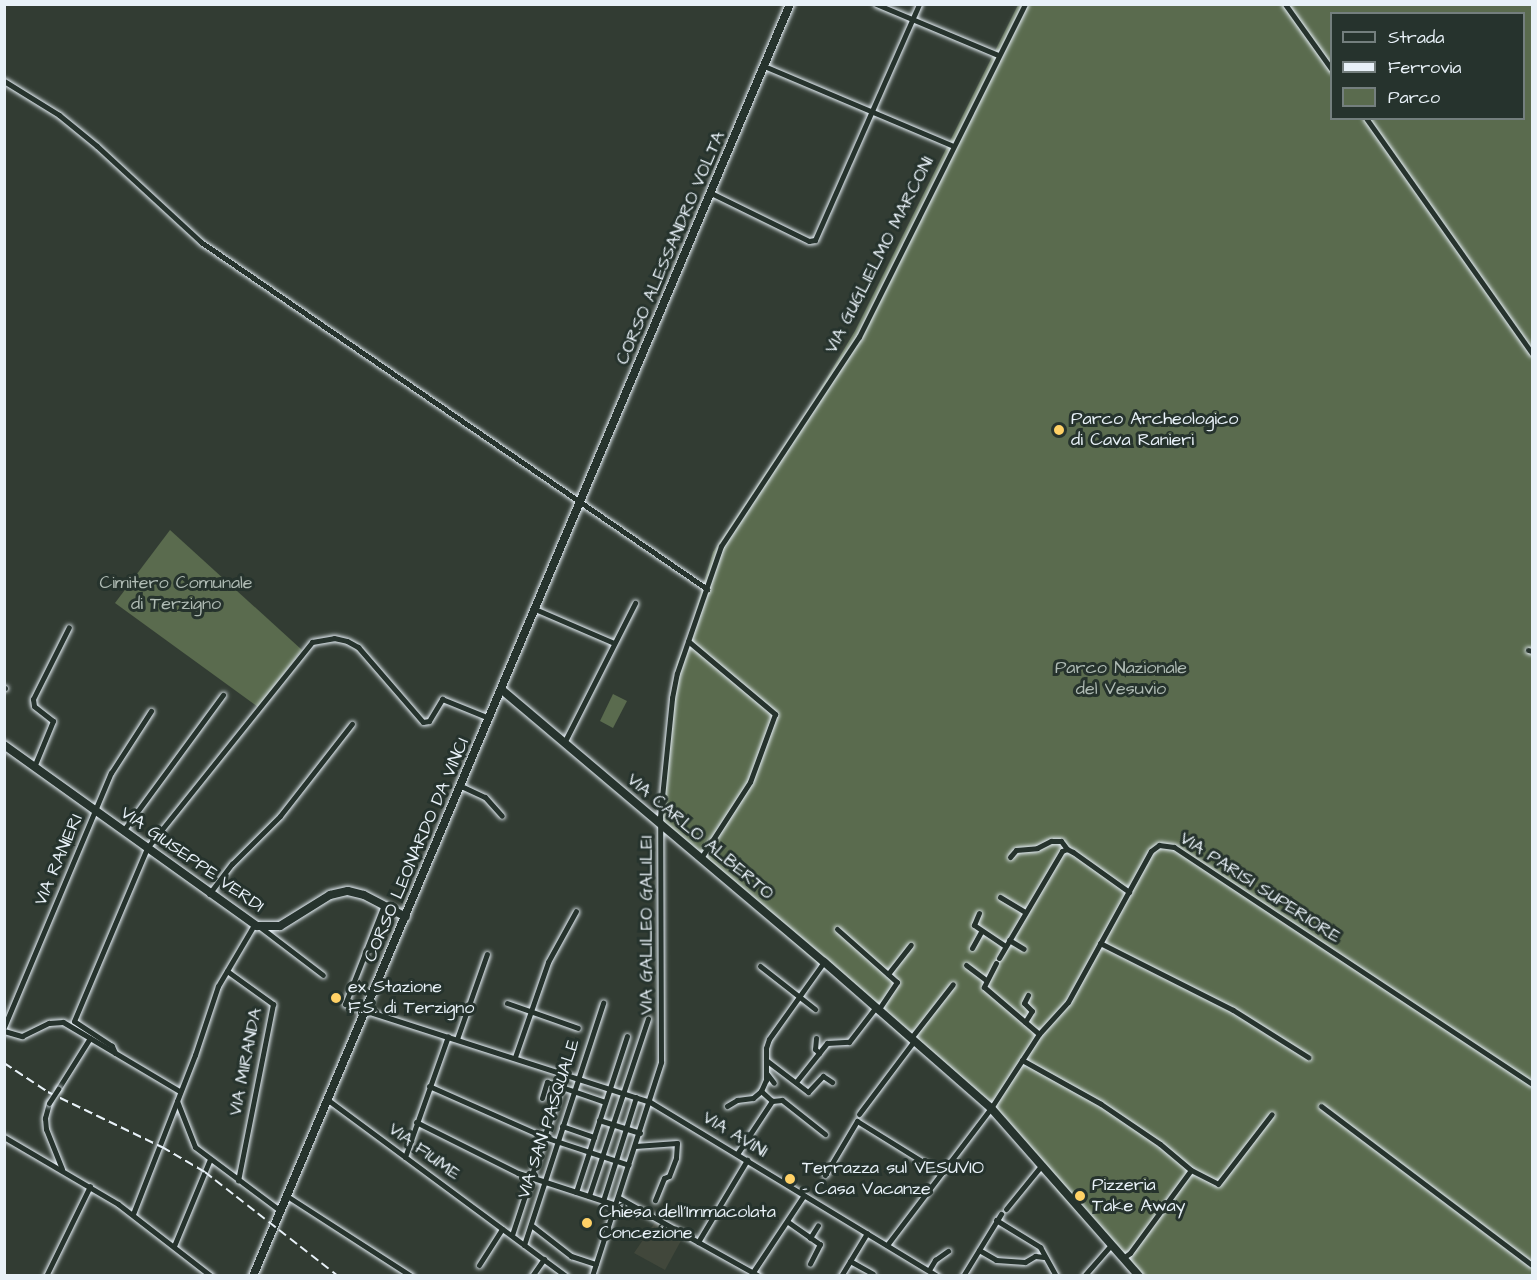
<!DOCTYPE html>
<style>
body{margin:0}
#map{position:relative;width:1537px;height:1280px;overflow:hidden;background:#323c33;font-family:"Architects Daughter",sans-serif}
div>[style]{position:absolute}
.built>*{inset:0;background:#41473b}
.green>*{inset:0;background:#5a6b4e}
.roads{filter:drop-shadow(0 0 2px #e8f1f8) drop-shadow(0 0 2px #e8f1f8)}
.street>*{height:5px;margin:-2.5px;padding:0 2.5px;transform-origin:2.5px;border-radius:2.5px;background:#26332d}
.secondary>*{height:8px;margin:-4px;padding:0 4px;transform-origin:4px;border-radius:4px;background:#26332d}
.rail>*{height:1.5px;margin-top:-0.75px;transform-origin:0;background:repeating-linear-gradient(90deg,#e8f1f8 0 9px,transparent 0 13.5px)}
.bridges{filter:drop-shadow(0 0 2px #e8f1f8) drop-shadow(0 0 2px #e8f1f8)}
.street-bridge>*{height:5px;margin:-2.5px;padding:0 2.5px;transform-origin:2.5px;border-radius:2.5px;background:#26332d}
.dots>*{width:16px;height:16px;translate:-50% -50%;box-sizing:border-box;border:3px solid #26332d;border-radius:50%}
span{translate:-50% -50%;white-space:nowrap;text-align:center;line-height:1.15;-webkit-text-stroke:6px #26332d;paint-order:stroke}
.street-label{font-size:18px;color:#e8f1f8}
.poi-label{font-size:18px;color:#e8f1f8}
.left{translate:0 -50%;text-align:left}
.park-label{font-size:18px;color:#afbbb4}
.frame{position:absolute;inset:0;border:6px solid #e8f1f8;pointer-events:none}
.legend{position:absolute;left:1330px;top:12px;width:195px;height:108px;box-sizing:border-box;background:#26332d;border:2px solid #747f7e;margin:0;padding:8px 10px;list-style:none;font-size:18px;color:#e8f1f8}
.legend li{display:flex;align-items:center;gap:12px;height:30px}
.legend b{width:30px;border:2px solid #747f7e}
</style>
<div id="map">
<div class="built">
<i style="clip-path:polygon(656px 1221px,683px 1237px,665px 1270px,634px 1253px)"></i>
</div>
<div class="green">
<i style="clip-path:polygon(evenodd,1018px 5px,1532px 5px,1532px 1275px,1134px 1275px,1057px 1191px,1018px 1136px,936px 1064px,904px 1039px,824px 965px,819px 965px,661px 826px,670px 699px,677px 662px,687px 639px,713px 552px,813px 401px,855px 331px,1018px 5px,1332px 14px,1524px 14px,1524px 118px,1332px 118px,1332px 14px)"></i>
<i style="clip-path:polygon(170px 530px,302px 650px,258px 707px,115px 603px)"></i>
<i style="clip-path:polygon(613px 694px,627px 701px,613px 728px,600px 721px)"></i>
</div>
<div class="roads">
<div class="street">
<i style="left:876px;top:4px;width:132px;rotate:22.7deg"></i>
<i style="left:1285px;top:4px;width:81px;rotate:54.5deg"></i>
<i style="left:764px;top:66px;width:205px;rotate:22.9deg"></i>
<i style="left:4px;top:81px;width:65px;rotate:31.7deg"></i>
<i style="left:59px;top:115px;width:49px;rotate:39.2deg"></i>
<i style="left:97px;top:146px;width:142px;rotate:42.7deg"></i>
<i style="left:201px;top:242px;width:614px;rotate:34.44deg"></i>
<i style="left:1366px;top:118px;width:288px;rotate:54.8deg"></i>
<i style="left:711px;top:193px;width:109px;rotate:26.1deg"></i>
<i style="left:809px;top:241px;width:6px;rotate:-9deg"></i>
<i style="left:815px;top:240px;width:258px;rotate:-66.2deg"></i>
<i style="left:535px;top:609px;width:86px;rotate:23.3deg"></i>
<i style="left:688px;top:641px;width:114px;rotate:40deg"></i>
<i style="left:775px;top:714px;width:72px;rotate:110.2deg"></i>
<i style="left:750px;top:782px;width:90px;rotate:122.8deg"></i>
<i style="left:1528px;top:650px;width:4px;rotate:14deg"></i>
<i style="left:4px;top:688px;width:1px"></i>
<i style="left:565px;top:741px;width:155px;rotate:-63.1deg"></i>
<i style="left:34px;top:767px;width:50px;rotate:-67.6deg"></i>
<i style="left:53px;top:721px;width:24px;rotate:-142deg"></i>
<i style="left:34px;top:706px;width:7px;rotate:-98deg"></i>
<i style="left:33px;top:699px;width:80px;rotate:-63.4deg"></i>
<i style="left:461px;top:786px;width:26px;rotate:25deg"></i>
<i style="left:485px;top:797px;width:25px;rotate:48deg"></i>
<i style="left:123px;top:831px;width:169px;rotate:-53.7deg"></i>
<i style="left:1010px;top:857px;width:9px;rotate:-49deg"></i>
<i style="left:1016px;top:850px;width:21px;rotate:-5deg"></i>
<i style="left:1037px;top:848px;width:16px;rotate:-27deg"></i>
<i style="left:1051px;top:841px;width:10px"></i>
<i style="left:1061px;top:841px;width:10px;rotate:53deg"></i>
<i style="left:209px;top:894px;width:38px;rotate:-53deg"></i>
<i style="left:232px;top:864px;width:68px;rotate:-45deg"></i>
<i style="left:280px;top:816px;width:117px;rotate:-52deg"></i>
<i style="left:1000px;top:897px;width:29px;rotate:31deg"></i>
<i style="left:384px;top:905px;width:106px;rotate:111.5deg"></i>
<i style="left:345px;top:1004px;width:320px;rotate:17.8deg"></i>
<i style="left:650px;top:1102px;width:336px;rotate:31.2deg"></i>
<i style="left:979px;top:913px;width:13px;rotate:113deg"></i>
<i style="left:974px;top:925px;width:37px;rotate:34deg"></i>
<i style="left:260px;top:927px;width:79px;rotate:37.3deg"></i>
<i style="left:837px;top:929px;width:80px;rotate:41.5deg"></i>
<i style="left:897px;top:982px;width:32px;rotate:124deg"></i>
<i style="left:1009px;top:940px;width:17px;rotate:31deg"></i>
<i style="left:1100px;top:943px;width:149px;rotate:26.7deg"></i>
<i style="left:1233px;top:1010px;width:89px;rotate:32.1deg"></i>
<i style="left:972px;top:948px;width:18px;rotate:-61deg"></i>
<i style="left:999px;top:958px;width:124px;rotate:-59.5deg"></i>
<i style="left:1062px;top:851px;width:5px;rotate:-22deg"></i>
<i style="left:1067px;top:849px;width:7px;rotate:27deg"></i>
<i style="left:1073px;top:852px;width:69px;rotate:35.5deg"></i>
<i style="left:996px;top:963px;width:27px;rotate:117deg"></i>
<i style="left:984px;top:987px;width:72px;rotate:40.5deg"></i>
<i style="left:966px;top:965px;width:25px;rotate:37deg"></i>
<i style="left:760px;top:966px;width:70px;rotate:38deg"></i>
<i style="left:227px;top:971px;width:57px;rotate:35.7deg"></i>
<i style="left:273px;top:1004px;width:180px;rotate:101.2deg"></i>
<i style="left:888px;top:974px;width:37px;rotate:-52deg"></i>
<i style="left:507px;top:1003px;width:75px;rotate:19.4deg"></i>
<i style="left:1025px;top:1022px;width:13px;rotate:-58deg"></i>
<i style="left:1032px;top:1011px;width:11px;rotate:-135deg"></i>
<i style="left:1024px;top:1003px;width:9px;rotate:-63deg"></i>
<i style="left:4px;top:1027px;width:276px;rotate:-67.2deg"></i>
<i style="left:111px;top:773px;width:74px;rotate:-57.2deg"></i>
<i style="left:4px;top:1031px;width:19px;rotate:16deg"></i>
<i style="left:22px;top:1036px;width:30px;rotate:-26deg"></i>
<i style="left:49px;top:1023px;width:14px;rotate:-4deg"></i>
<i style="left:63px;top:1022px;width:135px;rotate:30.7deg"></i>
<i style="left:816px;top:1038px;width:11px;rotate:95deg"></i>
<i style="left:815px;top:1049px;width:6px;rotate:45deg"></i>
<i style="left:911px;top:1038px;width:68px;rotate:-52.1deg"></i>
<i style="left:457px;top:1039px;width:90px;rotate:-70.6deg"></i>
<i style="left:115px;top:1053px;width:8px;rotate:-113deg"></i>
<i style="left:112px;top:1046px;width:45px;rotate:-146.7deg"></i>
<i style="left:74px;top:1021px;width:188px;rotate:-67.1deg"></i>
<i style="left:147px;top:848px;width:264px;rotate:-51.3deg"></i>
<i style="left:312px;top:642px;width:22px;rotate:-10deg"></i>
<i style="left:334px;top:638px;width:13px;rotate:13deg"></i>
<i style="left:347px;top:641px;width:13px;rotate:29deg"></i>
<i style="left:358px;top:647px;width:99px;rotate:49.1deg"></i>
<i style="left:423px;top:722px;width:6px;rotate:-9deg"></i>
<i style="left:429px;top:721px;width:26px;rotate:-59deg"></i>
<i style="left:442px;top:699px;width:51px;rotate:22deg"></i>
<i style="left:515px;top:1057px;width:101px;rotate:-70.8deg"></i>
<i style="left:548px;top:962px;width:58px;rotate:-61.2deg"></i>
<i style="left:766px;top:1060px;width:53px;rotate:37.3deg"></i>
<i style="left:808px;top:1092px;width:22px;rotate:-47deg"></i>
<i style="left:823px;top:1076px;width:11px;rotate:34deg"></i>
<i style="left:1022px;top:1060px;width:90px;rotate:29.1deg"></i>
<i style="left:1101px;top:1104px;width:71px;rotate:34.1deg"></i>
<i style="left:1160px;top:1144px;width:40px;rotate:40deg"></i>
<i style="left:1191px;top:1170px;width:103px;rotate:126.3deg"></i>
<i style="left:1130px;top:1253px;width:9px;rotate:144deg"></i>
<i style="left:767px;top:1074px;width:11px;rotate:52deg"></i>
<i style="left:796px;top:1082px;width:50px;rotate:-51.5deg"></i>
<i style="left:827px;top:1043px;width:22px;rotate:-3deg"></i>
<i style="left:849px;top:1042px;width:44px;rotate:-52.4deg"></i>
<i style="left:429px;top:1086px;width:126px;rotate:23.9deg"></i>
<i style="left:544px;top:1137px;width:89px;rotate:18.2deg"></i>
<i style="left:58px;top:1089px;width:60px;rotate:-57.9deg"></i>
<i style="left:542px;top:1098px;width:17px;rotate:-73deg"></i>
<i style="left:547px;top:1082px;width:61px;rotate:19deg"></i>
<i style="left:328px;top:1100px;width:296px;rotate:36.5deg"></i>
<i style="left:177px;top:1101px;width:49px;rotate:68.6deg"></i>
<i style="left:195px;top:1147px;width:107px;rotate:36.7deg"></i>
<i style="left:772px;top:1101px;width:10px;rotate:-6deg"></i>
<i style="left:782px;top:1100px;width:55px;rotate:38.3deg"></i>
<i style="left:49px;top:1103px;width:16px;rotate:105deg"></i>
<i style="left:45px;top:1118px;width:11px;rotate:85deg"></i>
<i style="left:46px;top:1129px;width:43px;rotate:68.2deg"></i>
<i style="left:727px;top:1106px;width:12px;rotate:-31deg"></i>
<i style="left:737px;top:1100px;width:16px;rotate:-7deg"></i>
<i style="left:753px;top:1098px;width:11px;rotate:-41deg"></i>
<i style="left:1321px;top:1106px;width:264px;rotate:37deg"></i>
<i style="left:859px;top:1114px;width:91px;rotate:-53deg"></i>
<i style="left:599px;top:1120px;width:43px;rotate:17.6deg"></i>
<i style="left:416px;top:1122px;width:114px;rotate:26.6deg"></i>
<i style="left:518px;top:1173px;width:103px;rotate:18.1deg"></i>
<i style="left:562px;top:1126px;width:34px;rotate:19deg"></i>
<i style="left:4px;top:1137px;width:132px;rotate:30.4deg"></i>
<i style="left:118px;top:1204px;width:118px;rotate:37.7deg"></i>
<i style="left:635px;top:1146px;width:42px;rotate:-4.1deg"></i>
<i style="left:677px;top:1143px;width:15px;rotate:94deg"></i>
<i style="left:676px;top:1158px;width:19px;rotate:111deg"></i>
<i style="left:669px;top:1176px;width:5px;rotate:158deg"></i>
<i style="left:664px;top:1178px;width:24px;rotate:112deg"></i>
<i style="left:737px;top:1154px;width:64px;rotate:-56.6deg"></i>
<i style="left:772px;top:1101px;width:15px;rotate:-138deg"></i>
<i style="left:761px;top:1091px;width:12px;rotate:-66deg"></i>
<i style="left:766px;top:1080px;width:32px;rotate:-90deg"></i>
<i style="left:766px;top:1048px;width:9px;rotate:-72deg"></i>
<i style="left:769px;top:1039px;width:95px;rotate:-54.5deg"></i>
<i style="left:405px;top:1157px;width:128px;rotate:-70.4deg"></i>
<i style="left:1191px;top:1170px;width:30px;rotate:27deg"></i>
<i style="left:1218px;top:1184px;width:88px;rotate:-52.4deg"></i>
<i style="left:825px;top:1175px;width:63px;rotate:-59.3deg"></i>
<i style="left:857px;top:1121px;width:99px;rotate:31.8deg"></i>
<i style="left:576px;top:1192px;width:164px;rotate:-71.9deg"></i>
<i style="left:287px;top:1196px;width:148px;rotate:32.8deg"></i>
<i style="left:589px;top:1196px;width:187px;rotate:-71.6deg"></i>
<i style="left:619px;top:1198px;width:160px;rotate:29.1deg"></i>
<i style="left:603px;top:1201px;width:109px;rotate:-72.4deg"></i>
<i style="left:1006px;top:1209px;width:55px;rotate:-50.9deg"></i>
<i style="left:133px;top:1214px;width:171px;rotate:-68.7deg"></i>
<i style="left:195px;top:1055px;width:73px;rotate:-71.6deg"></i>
<i style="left:218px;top:986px;width:71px;rotate:-59.5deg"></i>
<i style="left:996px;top:1220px;width:52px;rotate:31.5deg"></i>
<i style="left:1040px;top:1247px;width:33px;rotate:61deg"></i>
<i style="left:788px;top:1222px;width:39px;rotate:35deg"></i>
<i style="left:820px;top:1244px;width:22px;rotate:117deg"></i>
<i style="left:531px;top:1225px;width:51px;rotate:37.8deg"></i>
<i style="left:571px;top:1256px;width:26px;rotate:18deg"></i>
<i style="left:512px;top:1235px;width:157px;rotate:-71.8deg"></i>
<i style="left:810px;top:1238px;width:15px;rotate:-58deg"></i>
<i style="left:698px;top:1242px;width:96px;rotate:-59.1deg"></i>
<i style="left:524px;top:1245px;width:255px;rotate:-71.9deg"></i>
<i style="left:887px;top:1245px;width:172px;rotate:-52.8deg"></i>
<i style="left:991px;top:1108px;width:88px;rotate:-57deg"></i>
<i style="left:1039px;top:1034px;width:43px;rotate:-47.8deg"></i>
<i style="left:1068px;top:1002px;width:172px;rotate:-61.2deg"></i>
<i style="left:1151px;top:851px;width:10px;rotate:-37deg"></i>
<i style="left:1159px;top:845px;width:15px;rotate:8deg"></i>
<i style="left:1174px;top:847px;width:429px;rotate:33.5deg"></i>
<i style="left:174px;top:1246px;width:94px;rotate:-67.5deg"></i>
<i style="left:979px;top:1250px;width:20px;rotate:30deg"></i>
<i style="left:996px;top:1260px;width:29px;rotate:4deg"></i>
<i style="left:1025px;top:1262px;width:12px;rotate:-31deg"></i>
<i style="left:1035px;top:1256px;width:9px;rotate:6deg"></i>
<i style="left:850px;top:1261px;width:26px;rotate:29deg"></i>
<i style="left:479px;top:1265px;width:43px;rotate:-57.4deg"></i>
<i style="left:929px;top:1270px;width:12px;rotate:-59deg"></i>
<i style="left:935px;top:1260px;width:16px;rotate:-35deg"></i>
<i style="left:753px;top:1272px;width:92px;rotate:-56.5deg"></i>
<i style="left:46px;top:1276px;width:100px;rotate:-63.9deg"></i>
<i style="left:532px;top:1276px;width:21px;rotate:-55deg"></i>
<i style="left:592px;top:1276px;width:225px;rotate:-72.1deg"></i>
<i style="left:661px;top:1062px;width:245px;rotate:-90.2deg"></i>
<i style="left:660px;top:817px;width:120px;rotate:-84.2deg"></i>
<i style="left:672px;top:698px;width:25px;rotate:-79deg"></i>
<i style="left:677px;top:673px;width:134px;rotate:-70.9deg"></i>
<i style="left:721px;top:546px;width:250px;rotate:-56.6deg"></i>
<i style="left:859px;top:337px;width:372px;rotate:-63.5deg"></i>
<i style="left:841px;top:1276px;width:50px;rotate:-58.8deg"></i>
<i style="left:963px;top:1276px;width:73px;rotate:-58.5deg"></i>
<i style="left:1084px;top:1276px;width:41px;rotate:-48.9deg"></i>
</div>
<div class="secondary">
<i style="left:502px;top:690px;width:422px;rotate:40.2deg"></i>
<i style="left:824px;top:962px;width:222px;rotate:41.2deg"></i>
<i style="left:991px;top:1108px;width:224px;rotate:48.6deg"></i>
<i style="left:4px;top:745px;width:311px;rotate:35.6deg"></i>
<i style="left:257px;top:926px;width:23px"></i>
<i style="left:280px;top:926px;width:59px;rotate:-31.8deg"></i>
<i style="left:330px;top:895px;width:18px;rotate:-13deg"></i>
<i style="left:348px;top:891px;width:16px;rotate:14deg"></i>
<i style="left:364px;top:895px;width:47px;rotate:27.6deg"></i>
<i style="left:253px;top:1276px;width:1381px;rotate:-67.11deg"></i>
</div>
</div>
<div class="rail">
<i style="left:4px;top:1063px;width:53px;rotate:33.4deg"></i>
<i style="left:48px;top:1092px;width:127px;rotate:25.8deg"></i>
<i style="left:162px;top:1147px;width:50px;rotate:30.2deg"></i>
<i style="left:205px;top:1172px;width:169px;rotate:38deg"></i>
</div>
<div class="bridges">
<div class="street-bridge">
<i style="left:49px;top:1103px;width:17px;rotate:-57deg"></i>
</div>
</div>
<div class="dots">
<i style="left:1059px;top:430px;background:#ffd166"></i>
<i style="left:336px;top:998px;background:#ffd166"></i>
<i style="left:790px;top:1179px;background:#ffd166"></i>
<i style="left:1080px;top:1196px;background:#ffd166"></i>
<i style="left:587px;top:1223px;background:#ffd166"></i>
</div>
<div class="street-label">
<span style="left:671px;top:248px;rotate:-67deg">CORSO ALESSANDRO VOLTA</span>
<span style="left:880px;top:255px;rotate:-63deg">VIA GUGLIELMO MARCONI</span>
<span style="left:700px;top:837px;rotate:40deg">VIA CARLO ALBERTO</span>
<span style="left:417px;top:850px;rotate:-67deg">CORSO LEONARDO DA VINCI</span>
<span style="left:59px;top:860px;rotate:-67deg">VIA RANIERI</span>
<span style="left:192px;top:860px;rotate:35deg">VIA GIUSEPPE VERDI</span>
<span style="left:1260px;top:888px;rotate:33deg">VIA PARISI SUPERIORE</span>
<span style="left:647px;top:925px;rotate:-90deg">VIA GALILEO GALILEI</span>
<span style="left:246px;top:1062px;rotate:-79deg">VIA MIRANDA</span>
<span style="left:549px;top:1119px;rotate:-72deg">VIA SAN PASQUALE</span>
<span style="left:735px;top:1135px;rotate:31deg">VIA AVINI</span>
<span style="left:424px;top:1152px;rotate:36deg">VIA FIUME</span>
</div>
<div class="poi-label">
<span class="left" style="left:1071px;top:430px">Parco Archeologico<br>di Cava Ranieri</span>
<span class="left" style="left:348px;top:998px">ex Stazione<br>F.S. di Terzigno</span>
<span class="left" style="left:802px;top:1179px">Terrazza sul VESUVIO<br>- Casa Vacanze</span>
<span class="left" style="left:1092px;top:1196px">Pizzeria<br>Take Away</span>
<span class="left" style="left:599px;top:1223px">Chiesa dell'Immacolata<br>Concezione</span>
</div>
<div class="park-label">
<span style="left:176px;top:594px">Cimitero Comunale<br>di Terzigno</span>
<span style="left:1121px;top:679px">Parco Nazionale<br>del Vesuvio</span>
</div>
<div class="frame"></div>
<ul class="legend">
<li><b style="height:8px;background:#26332d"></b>Strada</li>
<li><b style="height:8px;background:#e8f1f8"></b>Ferrovia</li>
<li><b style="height:16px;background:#5a6b4e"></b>Parco</li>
</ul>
</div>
